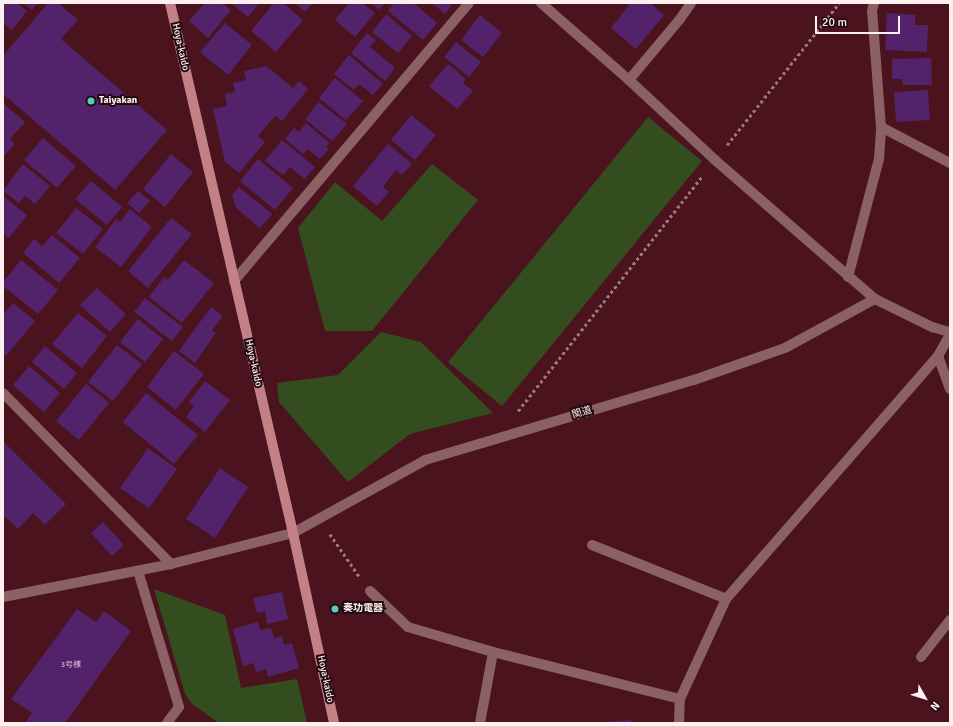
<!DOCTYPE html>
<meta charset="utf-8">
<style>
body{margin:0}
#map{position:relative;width:953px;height:726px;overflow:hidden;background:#4b131e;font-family:Signika,"Noto Sans JP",sans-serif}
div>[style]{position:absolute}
.green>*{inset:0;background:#344d1f}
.building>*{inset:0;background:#52236a}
.path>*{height:2.5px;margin-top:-1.25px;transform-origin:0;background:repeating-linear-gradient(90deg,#9d787e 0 3px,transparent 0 6px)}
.street>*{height:10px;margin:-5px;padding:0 5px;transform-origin:5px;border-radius:5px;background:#8c6166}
.secondary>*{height:10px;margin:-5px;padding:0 5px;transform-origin:5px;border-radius:5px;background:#c38087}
.dots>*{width:11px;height:11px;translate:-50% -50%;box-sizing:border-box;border:2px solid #220a0d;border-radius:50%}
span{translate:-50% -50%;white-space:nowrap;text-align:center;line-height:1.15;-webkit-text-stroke:4px #220a0d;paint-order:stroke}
.number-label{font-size:8px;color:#d3bcce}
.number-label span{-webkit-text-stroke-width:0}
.street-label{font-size:10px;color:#feeff0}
.poi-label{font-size:10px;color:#feeff0;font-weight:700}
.left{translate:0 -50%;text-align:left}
.frame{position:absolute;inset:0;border:4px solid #feeff0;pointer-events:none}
.north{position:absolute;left:905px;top:678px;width:40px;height:40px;-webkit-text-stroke:3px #220a0d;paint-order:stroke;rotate:129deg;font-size:11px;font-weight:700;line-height:16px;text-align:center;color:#feeff0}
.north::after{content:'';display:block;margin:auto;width:14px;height:18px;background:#feeff0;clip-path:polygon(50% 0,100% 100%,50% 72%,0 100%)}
.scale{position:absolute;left:815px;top:16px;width:85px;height:18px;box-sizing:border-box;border:2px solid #feeff0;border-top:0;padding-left:5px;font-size:12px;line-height:14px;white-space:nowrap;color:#feeff0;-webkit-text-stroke:3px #220a0d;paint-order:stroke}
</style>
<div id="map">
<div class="green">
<i style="clip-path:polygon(648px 117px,702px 161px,502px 406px,448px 362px)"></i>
<i style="clip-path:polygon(432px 164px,478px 200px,372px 331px,325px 331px,298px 228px,335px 182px,382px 221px)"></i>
<i style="clip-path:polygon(381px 332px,421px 342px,493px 413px,410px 434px,348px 482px,279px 402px,277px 383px,338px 375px)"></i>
<i style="clip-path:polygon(154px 589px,225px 615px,241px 688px,297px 679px,307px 723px,219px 723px,192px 704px,185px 694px)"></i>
</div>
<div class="building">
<i style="clip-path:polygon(3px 3px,17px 3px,27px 11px,12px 30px,3px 23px)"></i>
<i style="clip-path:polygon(23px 3px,38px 3px,32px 10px)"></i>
<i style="clip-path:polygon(48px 3px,58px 3px,78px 20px,61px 39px,167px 130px,115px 190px,3px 94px,3px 56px)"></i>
<i style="clip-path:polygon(205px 3px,222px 3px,231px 10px,208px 38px,189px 21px)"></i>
<i style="clip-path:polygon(231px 3px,259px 3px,248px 17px)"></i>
<i style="clip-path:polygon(274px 3px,283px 3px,303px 20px,276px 52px,251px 31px)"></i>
<i style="clip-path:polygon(295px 3px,313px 3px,305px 12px)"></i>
<i style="clip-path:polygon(349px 3px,362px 3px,375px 13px,355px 37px,335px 20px)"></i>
<i style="clip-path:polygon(371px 3px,385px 3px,379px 10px)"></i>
<i style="clip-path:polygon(394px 3px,414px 3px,437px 23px,423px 40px,388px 11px)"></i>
<i style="clip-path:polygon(432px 3px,453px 3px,445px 14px)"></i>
<i style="clip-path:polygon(626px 3px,650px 3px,664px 15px,636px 49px,611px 28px,629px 5px)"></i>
<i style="clip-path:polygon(887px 13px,915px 15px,915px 25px,928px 25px,927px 52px,885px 50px)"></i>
<i style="clip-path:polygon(386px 14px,412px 36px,398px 53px,372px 32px)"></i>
<i style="clip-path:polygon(480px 15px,502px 33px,483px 57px,461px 40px)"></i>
<i style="clip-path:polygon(225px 23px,252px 45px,228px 75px,200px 52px)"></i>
<i style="clip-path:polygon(367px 33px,376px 40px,370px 47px,395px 68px,385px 81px,351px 53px)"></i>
<i style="clip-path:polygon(456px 42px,481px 62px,469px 77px,444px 57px)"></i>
<i style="clip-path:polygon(349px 55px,383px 84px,373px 95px,359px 84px,354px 90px,334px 74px)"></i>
<i style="clip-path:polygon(931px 58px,932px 85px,903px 85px,902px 79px,892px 79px,892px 59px)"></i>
<i style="clip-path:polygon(448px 64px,466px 79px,463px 83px,473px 91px,457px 109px,429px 86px)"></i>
<i style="clip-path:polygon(266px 66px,293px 88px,299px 81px,308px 89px,282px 121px,275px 116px,258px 136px,265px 142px,239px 173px,225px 162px,213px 109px,227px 106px,225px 94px,235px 92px,233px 83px,246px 80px,244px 71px)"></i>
<i style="clip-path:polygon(335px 78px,363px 101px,346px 120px,319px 98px)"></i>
<i style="clip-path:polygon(928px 90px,930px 120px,896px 122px,894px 92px)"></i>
<i style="clip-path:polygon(319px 102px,347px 124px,332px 141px,305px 119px)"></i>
<i style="clip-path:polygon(3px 103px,25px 122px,10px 139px,15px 144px,3px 157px)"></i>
<i style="clip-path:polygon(411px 115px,436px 135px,415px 160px,391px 140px)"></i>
<i style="clip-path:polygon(306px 123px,330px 143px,326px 147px,329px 149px,320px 159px,308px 149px,303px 154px,285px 139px,294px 128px,299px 132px)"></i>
<i style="clip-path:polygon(43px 138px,76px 166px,57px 188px,24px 160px)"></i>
<i style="clip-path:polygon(282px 140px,315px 167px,305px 179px,290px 167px,283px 175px,265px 161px)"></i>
<i style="clip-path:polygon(388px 144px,412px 164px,402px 175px,396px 170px,383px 187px,389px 192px,377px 206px,353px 186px)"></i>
<i style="clip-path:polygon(171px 154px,193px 172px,165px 207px,143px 189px)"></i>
<i style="clip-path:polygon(258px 159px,293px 188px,275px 210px,240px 181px)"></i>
<i style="clip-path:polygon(23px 164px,50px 186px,35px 204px,25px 196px,19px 203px,3px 191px)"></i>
<i style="clip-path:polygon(91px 181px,122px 207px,107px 225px,75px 199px)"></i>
<i style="clip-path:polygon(239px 187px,272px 214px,260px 228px,236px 208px,232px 195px)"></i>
<i style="clip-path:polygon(138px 191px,150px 201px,139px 213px,127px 203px)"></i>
<i style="clip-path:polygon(3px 196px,27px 215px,9px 238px,3px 233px)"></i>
<i style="clip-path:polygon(76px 208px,103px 229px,83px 254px,56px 233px)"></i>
<i style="clip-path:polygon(130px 209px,152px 227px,121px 267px,95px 247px,116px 219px,120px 222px)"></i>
<i style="clip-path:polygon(171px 218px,192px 234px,148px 288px,128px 271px)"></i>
<i style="clip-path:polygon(52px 235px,80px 258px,59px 283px,23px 253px,34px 239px,42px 246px)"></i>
<i style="clip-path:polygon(21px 260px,58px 290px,38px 314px,3px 286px,3px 282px)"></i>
<i style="clip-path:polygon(184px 260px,214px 283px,182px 323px,149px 297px,164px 277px,168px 280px)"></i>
<i style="clip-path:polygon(97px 288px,126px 314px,110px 332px,80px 305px)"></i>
<i style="clip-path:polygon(145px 298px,183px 327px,172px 341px,134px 312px)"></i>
<i style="clip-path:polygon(13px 303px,35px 321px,6px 356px,3px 354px,3px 315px)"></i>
<i style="clip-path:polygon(211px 307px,223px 316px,212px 330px,216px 333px,195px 363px,179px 351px)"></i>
<i style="clip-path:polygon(78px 313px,107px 336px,82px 368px,52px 344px)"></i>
<i style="clip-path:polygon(138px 319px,163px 339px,145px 362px,120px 342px)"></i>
<i style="clip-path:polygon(117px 345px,142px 364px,113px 401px,88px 382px)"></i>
<i style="clip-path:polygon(45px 346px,77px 373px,64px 389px,32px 362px)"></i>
<i style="clip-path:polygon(174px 351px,204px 374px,176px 410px,147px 387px)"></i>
<i style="clip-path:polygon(29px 366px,60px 393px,44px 412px,13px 385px)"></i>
<i style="clip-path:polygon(205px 381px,230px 400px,205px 432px,186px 417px,194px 406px,189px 402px)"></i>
<i style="clip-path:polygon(86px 384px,109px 403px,79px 440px,56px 421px)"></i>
<i style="clip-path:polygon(146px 393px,198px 435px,174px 464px,123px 422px)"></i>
<i style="clip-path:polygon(3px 441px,66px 504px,45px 525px,33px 513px,18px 529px,3px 515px)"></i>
<i style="clip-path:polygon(148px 448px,177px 469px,149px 508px,120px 488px)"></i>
<i style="clip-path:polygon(220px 468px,248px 487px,215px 538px,186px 519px)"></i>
<i style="clip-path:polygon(103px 522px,124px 545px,112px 556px,91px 533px)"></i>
<i style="clip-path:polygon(282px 592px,288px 619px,267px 624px,265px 611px,257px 613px,253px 598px)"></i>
<i style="clip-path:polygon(77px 609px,96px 622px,104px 611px,131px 631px,65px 723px,25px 723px,32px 713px,11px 699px)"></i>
<i style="clip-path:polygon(258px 622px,260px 630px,271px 628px,274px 638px,282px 636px,284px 645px,292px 643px,299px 668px,268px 677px,266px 669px,256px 672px,254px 663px,243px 666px,233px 629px)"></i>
<i style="clip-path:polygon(631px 720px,631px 723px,604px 723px,604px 722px)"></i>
</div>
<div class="path">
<i style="left:727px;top:145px;width:181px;rotate:-51.7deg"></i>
<i style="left:518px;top:411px;width:298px;rotate:-51.9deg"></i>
<i style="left:330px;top:534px;width:51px;rotate:55.4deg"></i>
</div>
<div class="street">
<i style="left:541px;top:3px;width:117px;rotate:41.2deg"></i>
<i style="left:629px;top:80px;width:117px;rotate:42.9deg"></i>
<i style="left:715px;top:160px;width:212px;rotate:41deg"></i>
<i style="left:875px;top:299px;width:64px;rotate:26.2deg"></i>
<i style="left:932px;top:327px;width:19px;rotate:16deg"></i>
<i style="left:629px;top:80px;width:80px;rotate:-50.1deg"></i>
<i style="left:680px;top:19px;width:19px;rotate:-55deg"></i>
<i style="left:881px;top:127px;width:78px;rotate:27.6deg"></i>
<i style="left:848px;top:277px;width:122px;rotate:-75.3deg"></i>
<i style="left:879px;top:159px;width:32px;rotate:-86deg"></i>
<i style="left:881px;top:127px;width:116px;rotate:-94.4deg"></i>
<i style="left:872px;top:11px;width:8px;rotate:-76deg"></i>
<i style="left:234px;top:281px;width:364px;rotate:-49.8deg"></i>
<i style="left:938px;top:356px;width:35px;rotate:70deg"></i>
<i style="left:3px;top:393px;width:240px;rotate:45.5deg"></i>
<i style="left:592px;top:545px;width:144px;rotate:21.9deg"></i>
<i style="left:138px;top:571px;width:142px;rotate:73.2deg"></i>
<i style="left:179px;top:707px;width:20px;rotate:127deg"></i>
<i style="left:370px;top:591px;width:52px;rotate:43.5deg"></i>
<i style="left:408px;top:627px;width:89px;rotate:16.4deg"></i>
<i style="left:3px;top:597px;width:171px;rotate:-11.1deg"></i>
<i style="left:171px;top:564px;width:126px;rotate:-14.3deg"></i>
<i style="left:293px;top:533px;width:151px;rotate:-28.9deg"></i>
<i style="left:425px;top:460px;width:281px;rotate:-16.6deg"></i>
<i style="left:694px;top:380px;width:96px;rotate:-19.4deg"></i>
<i style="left:785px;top:348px;width:102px;rotate:-28.6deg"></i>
<i style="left:921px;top:657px;width:47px;rotate:-51.9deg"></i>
<i style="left:480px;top:723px;width:72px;rotate:-79.6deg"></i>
<i style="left:493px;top:652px;width:193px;rotate:14.1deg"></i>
<i style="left:679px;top:723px;width:24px;rotate:-88deg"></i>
<i style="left:680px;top:699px;width:110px;rotate:-65.3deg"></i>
<i style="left:726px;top:599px;width:322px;rotate:-48.9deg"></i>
<i style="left:938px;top:356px;width:25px;rotate:-61deg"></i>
</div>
<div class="secondary">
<i style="left:170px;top:3px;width:544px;rotate:76.93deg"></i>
<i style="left:293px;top:533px;width:194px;rotate:77.8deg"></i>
</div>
<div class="dots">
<i style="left:91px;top:101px;background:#53cdca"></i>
<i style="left:335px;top:609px;background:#53cdca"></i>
</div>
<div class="number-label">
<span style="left:71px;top:665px">3号棟</span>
</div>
<div class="street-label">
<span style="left:180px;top:47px;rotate:77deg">Hoya-kaido</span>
<span style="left:253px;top:363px;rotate:77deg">Hoya-kaido</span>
<span style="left:582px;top:413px;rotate:-17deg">関道</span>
<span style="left:325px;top:679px;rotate:78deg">Hoya-kaido</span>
</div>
<div class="poi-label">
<span class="left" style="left:99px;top:101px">Taiyakan</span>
<span class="left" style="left:343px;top:609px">奏功電器</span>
</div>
<div class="frame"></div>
<div class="north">N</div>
<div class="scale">20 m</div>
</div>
